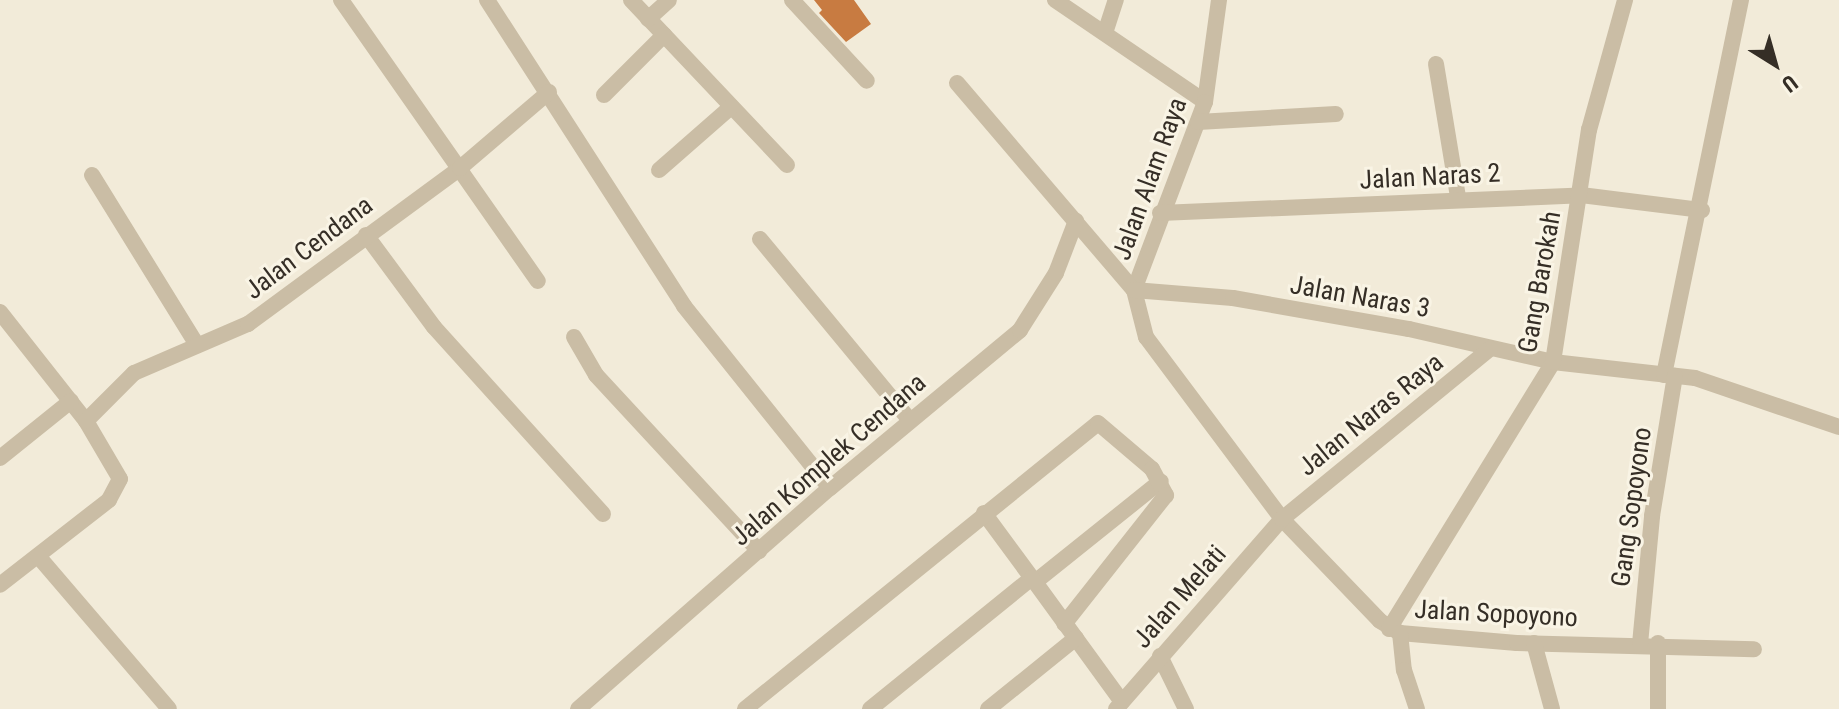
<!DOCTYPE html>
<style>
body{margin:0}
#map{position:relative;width:1839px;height:709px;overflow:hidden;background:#f2ebd9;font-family:"Roboto Condensed",sans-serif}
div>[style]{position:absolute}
.building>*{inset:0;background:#c87b41}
.minor>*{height:16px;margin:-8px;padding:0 8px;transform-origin:8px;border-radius:8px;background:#cabda5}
span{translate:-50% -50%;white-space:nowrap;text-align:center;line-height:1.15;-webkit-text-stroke:6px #f9f4e5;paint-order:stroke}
.street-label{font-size:26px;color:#352e26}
.north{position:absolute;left:1735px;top:24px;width:80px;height:80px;-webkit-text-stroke:6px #f9f4e5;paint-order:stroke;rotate:143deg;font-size:22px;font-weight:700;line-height:32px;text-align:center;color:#352e26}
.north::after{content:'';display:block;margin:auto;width:28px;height:36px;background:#352e26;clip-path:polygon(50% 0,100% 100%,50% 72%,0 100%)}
</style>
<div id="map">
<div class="building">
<i style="clip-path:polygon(814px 0,854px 0,871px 24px,846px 42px,819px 13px,822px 10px)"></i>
</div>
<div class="minor">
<i style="left:341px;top:0;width:343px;rotate:55deg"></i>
<i style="left:487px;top:0;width:364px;rotate:57.2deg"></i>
<i style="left:684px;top:306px;width:233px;rotate:51.3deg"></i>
<i style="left:631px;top:0;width:227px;rotate:46.6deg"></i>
<i style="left:792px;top:0;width:110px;rotate:47.2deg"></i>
<i style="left:1055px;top:0;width:181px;rotate:34.2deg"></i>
<i style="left:1219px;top:0;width:103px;rotate:97.8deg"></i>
<i style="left:1205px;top:102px;width:201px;rotate:110.7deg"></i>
<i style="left:1134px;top:290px;width:49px;rotate:75.7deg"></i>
<i style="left:1146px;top:337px;width:227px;rotate:53.2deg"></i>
<i style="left:1282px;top:519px;width:141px;rotate:46.1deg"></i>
<i style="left:1380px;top:621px;width:23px;rotate:31deg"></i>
<i style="left:1400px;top:633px;width:117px;rotate:4.9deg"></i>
<i style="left:1517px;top:643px;width:237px;rotate:1.5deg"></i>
<i style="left:648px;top:19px;width:28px;rotate:-42deg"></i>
<i style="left:1105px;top:33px;width:35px;rotate:-72deg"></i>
<i style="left:1436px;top:64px;width:135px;rotate:80.6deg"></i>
<i style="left:957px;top:83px;width:272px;rotate:49.5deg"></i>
<i style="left:1134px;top:290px;width:99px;rotate:4.6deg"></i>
<i style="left:1233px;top:298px;width:179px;rotate:10deg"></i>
<i style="left:1409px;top:329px;width:148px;rotate:12.9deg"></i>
<i style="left:1553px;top:362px;width:143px;rotate:6.4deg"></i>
<i style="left:1695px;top:378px;width:152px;rotate:18.8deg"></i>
<i style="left:604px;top:95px;width:85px;rotate:-45deg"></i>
<i style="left:1198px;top:122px;width:138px;rotate:-3.3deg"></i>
<i style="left:659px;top:170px;width:96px;rotate:-41.2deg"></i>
<i style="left:92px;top:175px;width:200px;rotate:58.3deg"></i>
<i style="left:1160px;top:213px;width:421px;rotate:-2.4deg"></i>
<i style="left:1581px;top:195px;width:122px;rotate:7.1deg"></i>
<i style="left:366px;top:235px;width:114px;rotate:53.5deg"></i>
<i style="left:434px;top:327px;width:252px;rotate:47.9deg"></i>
<i style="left:760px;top:239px;width:235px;rotate:50.4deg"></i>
<i style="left:0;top:312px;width:139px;rotate:51.7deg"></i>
<i style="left:86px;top:421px;width:67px;rotate:59.6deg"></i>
<i style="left:120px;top:479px;width:24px;rotate:118deg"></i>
<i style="left:109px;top:500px;width:138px;rotate:142.1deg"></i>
<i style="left:574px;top:337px;width:44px;rotate:59.9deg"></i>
<i style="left:596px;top:375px;width:240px;rotate:47.2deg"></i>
<i style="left:1664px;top:375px;width:383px;rotate:-78.4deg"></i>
<i style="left:86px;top:421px;width:68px;rotate:-45deg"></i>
<i style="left:134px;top:373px;width:124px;rotate:-23.3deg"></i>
<i style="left:248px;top:324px;width:263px;rotate:-36.3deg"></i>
<i style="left:460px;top:168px;width:117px;rotate:-40.5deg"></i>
<i style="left:0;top:458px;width:91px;rotate:-38.8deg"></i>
<i style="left:984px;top:513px;width:81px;rotate:53.6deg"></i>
<i style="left:38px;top:556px;width:201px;rotate:49.4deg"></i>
<i style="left:1035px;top:582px;width:161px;rotate:-38.7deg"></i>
<i style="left:1389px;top:629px;width:313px;rotate:-58.4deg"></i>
<i style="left:1553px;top:362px;width:235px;rotate:-81.2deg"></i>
<i style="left:1589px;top:130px;width:135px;rotate:-74.5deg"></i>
<i style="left:1400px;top:633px;width:37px;rotate:84deg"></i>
<i style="left:1404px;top:670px;width:41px;rotate:71.6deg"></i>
<i style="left:1534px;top:643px;width:68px;rotate:74.7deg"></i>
<i style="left:1640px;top:644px;width:129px;rotate:-84.6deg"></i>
<i style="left:1652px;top:516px;width:142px;rotate:-80.7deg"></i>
<i style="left:1160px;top:656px;width:59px;rotate:63.9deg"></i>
<i style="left:578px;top:709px;width:335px;rotate:-41.3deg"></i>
<i style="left:830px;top:488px;width:247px;rotate:-39.7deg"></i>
<i style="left:1020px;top:330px;width:67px;rotate:-57.7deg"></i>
<i style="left:1056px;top:273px;width:56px;rotate:-69deg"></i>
<i style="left:745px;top:709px;width:454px;rotate:-39deg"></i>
<i style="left:1098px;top:423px;width:71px;rotate:40.4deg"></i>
<i style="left:1152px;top:469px;width:30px;rotate:62deg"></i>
<i style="left:1166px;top:495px;width:164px;rotate:128.3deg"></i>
<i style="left:870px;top:709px;width:208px;rotate:-39deg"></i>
<i style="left:1032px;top:578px;width:153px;rotate:54deg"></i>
<i style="left:988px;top:709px;width:113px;rotate:-38.9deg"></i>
<i style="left:1116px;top:709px;width:252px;rotate:-48.9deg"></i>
<i style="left:1282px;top:519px;width:269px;rotate:-39.3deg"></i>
<i style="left:1658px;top:709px;width:66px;rotate:-90deg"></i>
</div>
<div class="street-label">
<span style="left:1430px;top:177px;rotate:-3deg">Jalan Naras 2</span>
<span style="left:1150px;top:179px;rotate:-70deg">Jalan Alam Raya</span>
<span style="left:309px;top:248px;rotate:-37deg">Jalan Cendana</span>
<span style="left:1540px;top:282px;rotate:-80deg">Gang Barokah</span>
<span style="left:1360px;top:297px;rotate:10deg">Jalan Naras 3</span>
<span style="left:1371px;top:415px;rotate:-39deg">Jalan Naras Raya</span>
<span style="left:829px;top:460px;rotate:-41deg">Jalan Komplek Cendana</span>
<span style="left:1632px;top:507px;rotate:-82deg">Gang Sopoyono</span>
<span style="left:1180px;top:597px;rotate:-49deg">Jalan Melati</span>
<span style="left:1496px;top:614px;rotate:3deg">Jalan Sopoyono</span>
</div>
<div class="north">U</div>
</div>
